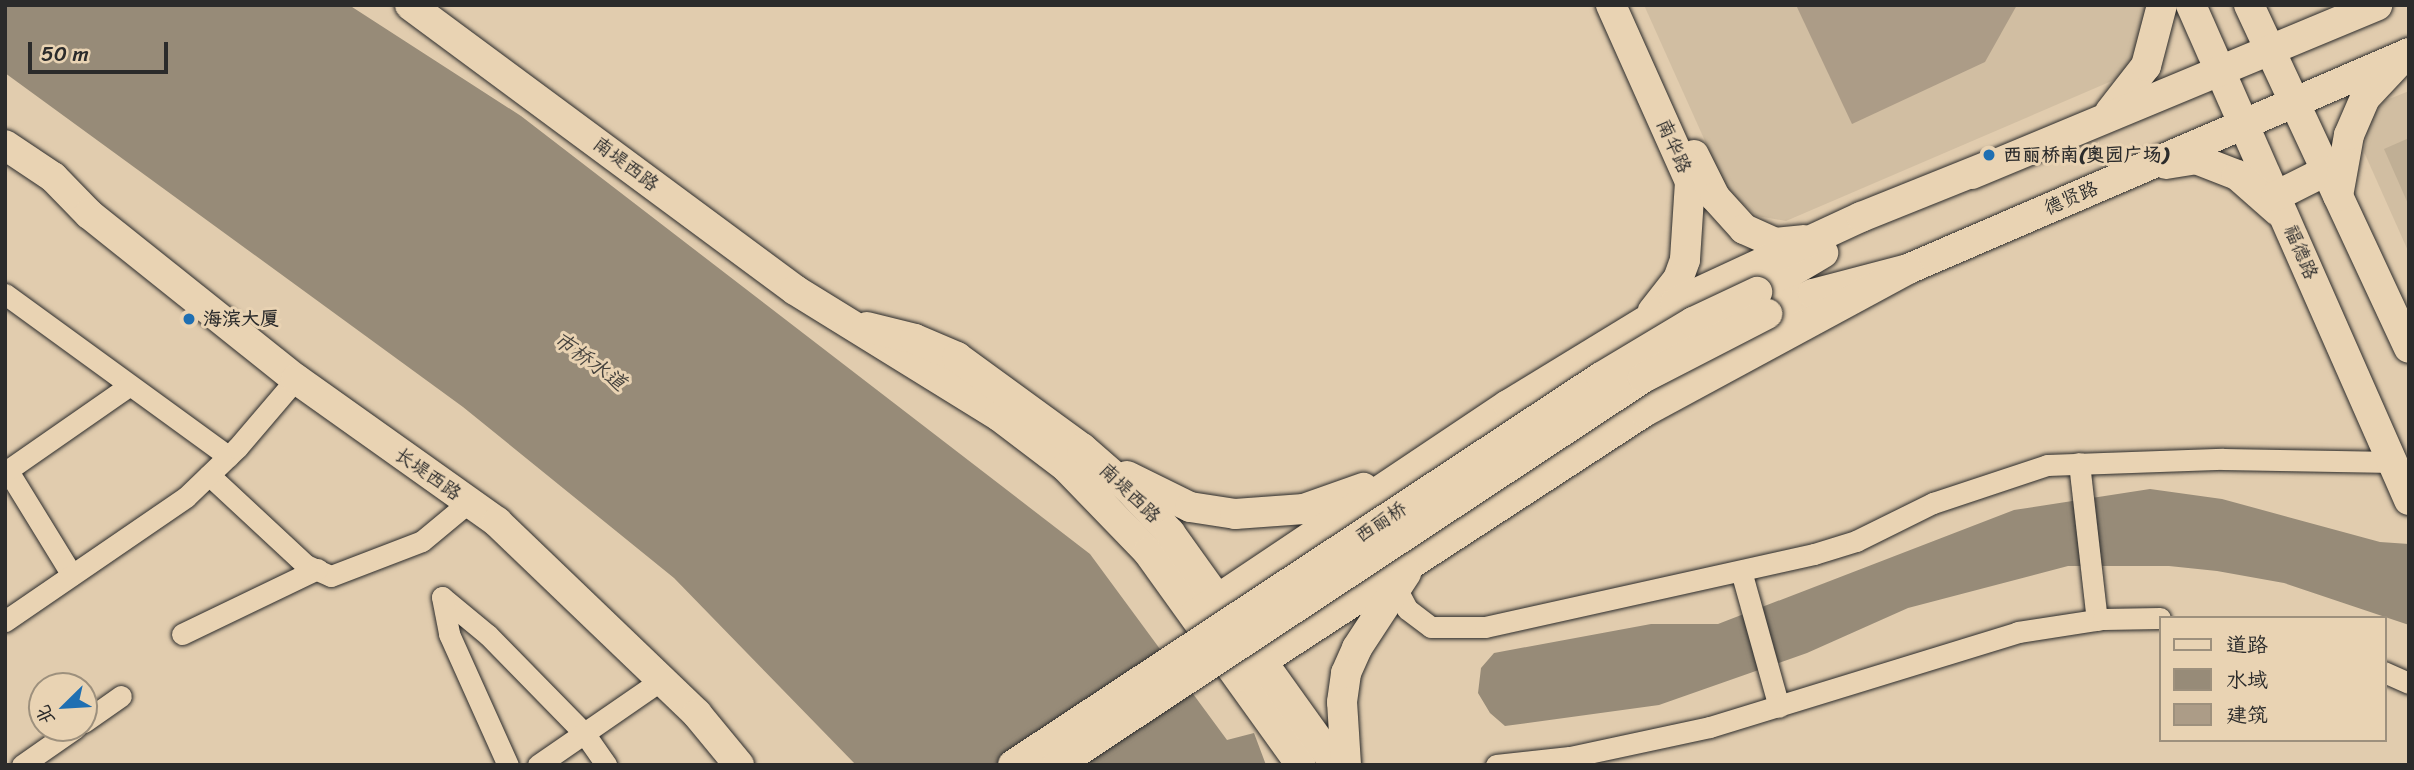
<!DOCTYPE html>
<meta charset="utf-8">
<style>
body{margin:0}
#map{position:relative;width:2414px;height:770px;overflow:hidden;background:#e1ccae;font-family:Sriracha,"LXGW WenKai TC",sans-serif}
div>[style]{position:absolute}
.built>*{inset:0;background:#d1bea2}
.green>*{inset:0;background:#c0af95}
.water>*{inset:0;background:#978b78}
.building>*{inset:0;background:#ac9c87}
.roads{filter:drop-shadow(0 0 2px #2b2b2b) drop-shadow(0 0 2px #2b2b2b)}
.street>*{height:21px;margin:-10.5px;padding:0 10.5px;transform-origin:10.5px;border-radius:10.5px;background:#e9d3b3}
.secondary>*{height:30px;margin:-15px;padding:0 15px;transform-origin:15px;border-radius:15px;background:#e9d3b3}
.bridges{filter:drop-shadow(0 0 2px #2b2b2b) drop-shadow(0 0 2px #2b2b2b)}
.secondary-bridge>*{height:30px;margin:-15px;padding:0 15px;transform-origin:15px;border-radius:15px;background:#e9d3b3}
.dots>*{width:19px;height:19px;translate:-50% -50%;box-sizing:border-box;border:4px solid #e9d3b3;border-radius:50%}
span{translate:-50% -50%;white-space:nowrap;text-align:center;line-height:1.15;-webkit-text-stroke:6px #e9d3b3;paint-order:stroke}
.street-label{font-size:19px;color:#2b2b2b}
.poi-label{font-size:19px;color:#2b2b2b;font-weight:700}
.left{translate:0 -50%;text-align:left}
.water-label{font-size:21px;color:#46433e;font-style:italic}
.frame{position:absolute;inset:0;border:7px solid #2b2b2b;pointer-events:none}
.legend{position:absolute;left:2159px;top:616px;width:228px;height:126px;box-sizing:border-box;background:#e9d3b3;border:2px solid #9d907d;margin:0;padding:9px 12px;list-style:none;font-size:21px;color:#2b2b2b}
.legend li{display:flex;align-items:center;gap:14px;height:35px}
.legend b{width:35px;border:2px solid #9d907d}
.north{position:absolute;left:28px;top:672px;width:70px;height:70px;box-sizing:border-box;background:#e9d3b3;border:2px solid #9d907d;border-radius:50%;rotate:246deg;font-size:19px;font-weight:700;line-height:28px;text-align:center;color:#2b2b2b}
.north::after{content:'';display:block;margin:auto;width:24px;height:32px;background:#1f6fb2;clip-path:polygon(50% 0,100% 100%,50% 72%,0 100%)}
.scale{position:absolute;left:28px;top:42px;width:140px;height:32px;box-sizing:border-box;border:4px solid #2b2b2b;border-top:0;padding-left:9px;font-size:21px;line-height:24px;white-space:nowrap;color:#2b2b2b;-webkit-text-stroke:5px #e9d3b3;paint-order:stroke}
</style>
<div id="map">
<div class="built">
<i style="clip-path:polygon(1644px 5px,2153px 5px,2135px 71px,1786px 221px,1757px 216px,1727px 190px)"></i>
<i style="clip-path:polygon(2409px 91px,2409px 253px,2364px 152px,2369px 121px,2384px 101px)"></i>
</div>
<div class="green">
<i style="clip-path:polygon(2409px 138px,2409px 206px,2384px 149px)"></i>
</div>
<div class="water">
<i style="clip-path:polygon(5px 5px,349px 5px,521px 116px,1090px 554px,1227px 740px,1254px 733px,1266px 765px,856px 765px,674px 578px,463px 407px,5px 73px)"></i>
<i style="clip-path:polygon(2150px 489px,2222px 499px,2380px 542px,2409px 544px,2409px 625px,2284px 583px,2217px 571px,2169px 566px,2068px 566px,1908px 608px,1807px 653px,1659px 705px,1505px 726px,1490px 713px,1478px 693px,1481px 668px,1494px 653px,1651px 624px,1718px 624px,2014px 510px)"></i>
</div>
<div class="building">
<i style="clip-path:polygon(1796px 5px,2017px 5px,1985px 62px,1852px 124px)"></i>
</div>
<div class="roads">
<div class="street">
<i style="left:5px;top:294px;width:276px;rotate:36deg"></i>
<i style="left:2079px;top:463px;width:158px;rotate:83.5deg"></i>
<i style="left:8px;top:471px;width:122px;rotate:58.4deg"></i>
<i style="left:5px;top:472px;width:152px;rotate:-34.8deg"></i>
<i style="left:209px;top:475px;width:132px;rotate:42.9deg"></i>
<i style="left:306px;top:565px;width:27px;rotate:24deg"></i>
<i style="left:331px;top:576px;width:97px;rotate:-21deg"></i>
<i style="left:422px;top:541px;width:61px;rotate:-39.7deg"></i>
<i style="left:1741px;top:571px;width:141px;rotate:74.4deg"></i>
<i style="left:1395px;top:586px;width:26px;rotate:62deg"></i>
<i style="left:1407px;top:609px;width:30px;rotate:37deg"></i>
<i style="left:1431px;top:627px;width:54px"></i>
<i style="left:1485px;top:627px;width:337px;rotate:-12.5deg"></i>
<i style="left:1814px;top:554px;width:44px;rotate:-17.2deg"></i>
<i style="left:1856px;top:541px;width:86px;rotate:-26.3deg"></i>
<i style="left:1933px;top:503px;width:120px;rotate:-18.4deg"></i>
<i style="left:2047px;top:465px;width:176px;rotate:-2deg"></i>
<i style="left:2223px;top:459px;width:170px;rotate:1deg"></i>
<i style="left:442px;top:597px;width:60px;rotate:39.6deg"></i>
<i style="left:488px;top:635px;width:137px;rotate:45.6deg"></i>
<i style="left:584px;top:733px;width:39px;rotate:55deg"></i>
<i style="left:442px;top:597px;width:38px;rotate:79deg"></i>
<i style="left:449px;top:634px;width:144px;rotate:65.8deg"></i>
<i style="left:5px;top:621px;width:219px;rotate:-34.4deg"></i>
<i style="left:186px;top:497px;width:71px;rotate:-43.9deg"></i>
<i style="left:237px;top:448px;width:91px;rotate:-49.5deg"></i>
<i style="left:182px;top:634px;width:150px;rotate:-25.7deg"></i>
<i style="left:2384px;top:672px;width:27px;rotate:24deg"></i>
<i style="left:84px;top:722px;width:45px;rotate:-35.1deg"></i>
<i style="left:22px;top:765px;width:65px;rotate:-34.9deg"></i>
<i style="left:538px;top:765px;width:150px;rotate:-34.6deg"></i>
<i style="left:1496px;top:765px;width:74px;rotate:-6.2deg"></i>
<i style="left:1570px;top:757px;width:143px;rotate:-12.1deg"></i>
<i style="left:1710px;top:727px;width:322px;rotate:-17.1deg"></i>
<i style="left:2018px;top:632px;width:86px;rotate:-8.7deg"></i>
<i style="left:2103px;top:619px;width:57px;rotate:-1deg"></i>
</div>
<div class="secondary">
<i style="left:410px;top:5px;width:479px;rotate:36.5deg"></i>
<i style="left:795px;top:290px;width:240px;rotate:31.7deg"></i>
<i style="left:999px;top:416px;width:84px;rotate:37.3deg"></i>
<i style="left:1066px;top:467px;width:118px;rotate:46deg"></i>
<i style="left:1148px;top:552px;width:262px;rotate:54.3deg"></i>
<i style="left:1611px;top:5px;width:194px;rotate:65.9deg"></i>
<i style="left:1690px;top:182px;width:78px;rotate:93.7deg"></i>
<i style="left:1685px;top:260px;width:20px;rotate:110deg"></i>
<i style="left:1678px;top:279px;width:41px;rotate:128deg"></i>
<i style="left:2191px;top:5px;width:541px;rotate:66.23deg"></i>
<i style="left:2249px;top:5px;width:378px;rotate:65deg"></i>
<i style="left:2110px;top:112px;width:58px;rotate:-52deg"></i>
<i style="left:2146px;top:66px;width:63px;rotate:-75.3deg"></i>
<i style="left:5px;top:145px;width:58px;rotate:33.7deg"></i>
<i style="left:53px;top:177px;width:52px;rotate:45.8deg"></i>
<i style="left:89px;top:214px;width:265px;rotate:38.6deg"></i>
<i style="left:296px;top:379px;width:247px;rotate:35.4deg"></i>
<i style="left:497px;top:522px;width:277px;rotate:43.8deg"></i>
<i style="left:697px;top:714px;width:66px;rotate:50.5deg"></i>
<i style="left:1694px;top:155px;width:47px;rotate:63.4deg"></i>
<i style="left:1715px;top:197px;width:43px;rotate:47.8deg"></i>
<i style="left:1744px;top:229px;width:34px;rotate:24deg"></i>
<i style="left:1775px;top:243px;width:28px;rotate:-6deg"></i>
<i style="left:2166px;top:164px;width:30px;rotate:-9deg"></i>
<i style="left:2196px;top:159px;width:44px;rotate:21.3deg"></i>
<i style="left:2237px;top:175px;width:55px;rotate:41.3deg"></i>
<i style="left:1972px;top:174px;width:439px;rotate:-22.6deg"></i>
<i style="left:2276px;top:196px;width:56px;rotate:-26.6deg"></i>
<i style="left:2338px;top:196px;width:62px;rotate:-79.8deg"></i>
<i style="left:2349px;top:135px;width:40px;rotate:-66.6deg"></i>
<i style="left:2365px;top:98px;width:48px;rotate:-46.7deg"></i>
<i style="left:1757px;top:292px;width:77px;rotate:-30.6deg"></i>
<i style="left:1767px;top:314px;width:50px;rotate:-23.5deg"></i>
<i style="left:1813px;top:294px;width:98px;rotate:-14.7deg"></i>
<i style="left:1908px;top:269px;width:546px;rotate:-23.32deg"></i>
<i style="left:867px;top:327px;width:49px;rotate:14deg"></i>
<i style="left:915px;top:339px;width:46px;rotate:23.2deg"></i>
<i style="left:957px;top:357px;width:155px;rotate:36.1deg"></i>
<i style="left:1082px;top:448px;width:62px;rotate:41.1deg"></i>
<i style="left:1129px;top:489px;width:60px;rotate:47deg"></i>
<i style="left:1170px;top:533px;width:285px;rotate:54.4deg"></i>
<i style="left:1127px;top:476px;width:70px;rotate:26.2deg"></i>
<i style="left:1190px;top:507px;width:46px;rotate:8.8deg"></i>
<i style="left:1235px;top:514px;width:69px;rotate:-4.1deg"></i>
<i style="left:1304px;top:509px;width:63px;rotate:-19.6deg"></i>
<i style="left:1194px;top:615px;width:378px;rotate:-33.8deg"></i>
<i style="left:1508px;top:405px;width:196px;rotate:-31.4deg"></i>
<i style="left:1675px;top:303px;width:205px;rotate:-24.8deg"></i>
<i style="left:1861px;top:217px;width:137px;rotate:-21.9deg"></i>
<i style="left:1239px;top:676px;width:483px;rotate:-33.1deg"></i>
<i style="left:1644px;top:412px;width:300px;rotate:-28.4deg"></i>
<i style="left:1346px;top:765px;width:63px;rotate:-93.6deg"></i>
<i style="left:1342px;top:702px;width:29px;rotate:-82deg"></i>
<i style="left:1346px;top:673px;width:27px;rotate:-66deg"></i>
<i style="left:1357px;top:648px;width:90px;rotate:-56.8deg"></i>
</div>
</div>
<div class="bridges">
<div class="secondary-bridge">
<i style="left:1013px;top:765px;width:704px;rotate:-33.42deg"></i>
<i style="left:1601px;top:377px;width:107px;rotate:-30.9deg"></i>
<i style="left:1693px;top:322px;width:71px;rotate:-25.1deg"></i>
<i style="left:1057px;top:765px;width:702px;rotate:-33.44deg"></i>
<i style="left:1643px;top:378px;width:140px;rotate:-27.3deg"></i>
</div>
</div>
<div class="dots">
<i style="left:1989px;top:155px;background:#1f6fb2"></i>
<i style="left:189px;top:319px;background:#1f6fb2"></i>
</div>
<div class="street-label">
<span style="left:1674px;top:146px;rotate:66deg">南华路</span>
<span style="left:626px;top:164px;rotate:37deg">南堤西路</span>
<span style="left:2071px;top:198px;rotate:-23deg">德贤路</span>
<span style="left:2301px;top:252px;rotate:67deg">福德路</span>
<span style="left:428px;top:474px;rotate:35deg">长堤西路</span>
<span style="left:1130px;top:493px;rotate:44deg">南堤西路</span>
<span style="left:1381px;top:522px;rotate:-34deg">西丽桥</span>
</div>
<div class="poi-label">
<span class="left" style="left:2003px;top:155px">西丽桥南(奥园广场)</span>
<span class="left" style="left:203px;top:319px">海滨大厦</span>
</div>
<div class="water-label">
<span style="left:590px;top:361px;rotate:36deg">市桥水道</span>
</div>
<div class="frame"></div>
<ul class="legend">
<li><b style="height:9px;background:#e9d3b3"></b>道路</li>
<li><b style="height:19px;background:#978b78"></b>水域</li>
<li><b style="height:19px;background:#ac9c87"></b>建筑</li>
</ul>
<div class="north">北</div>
<div class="scale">50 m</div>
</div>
